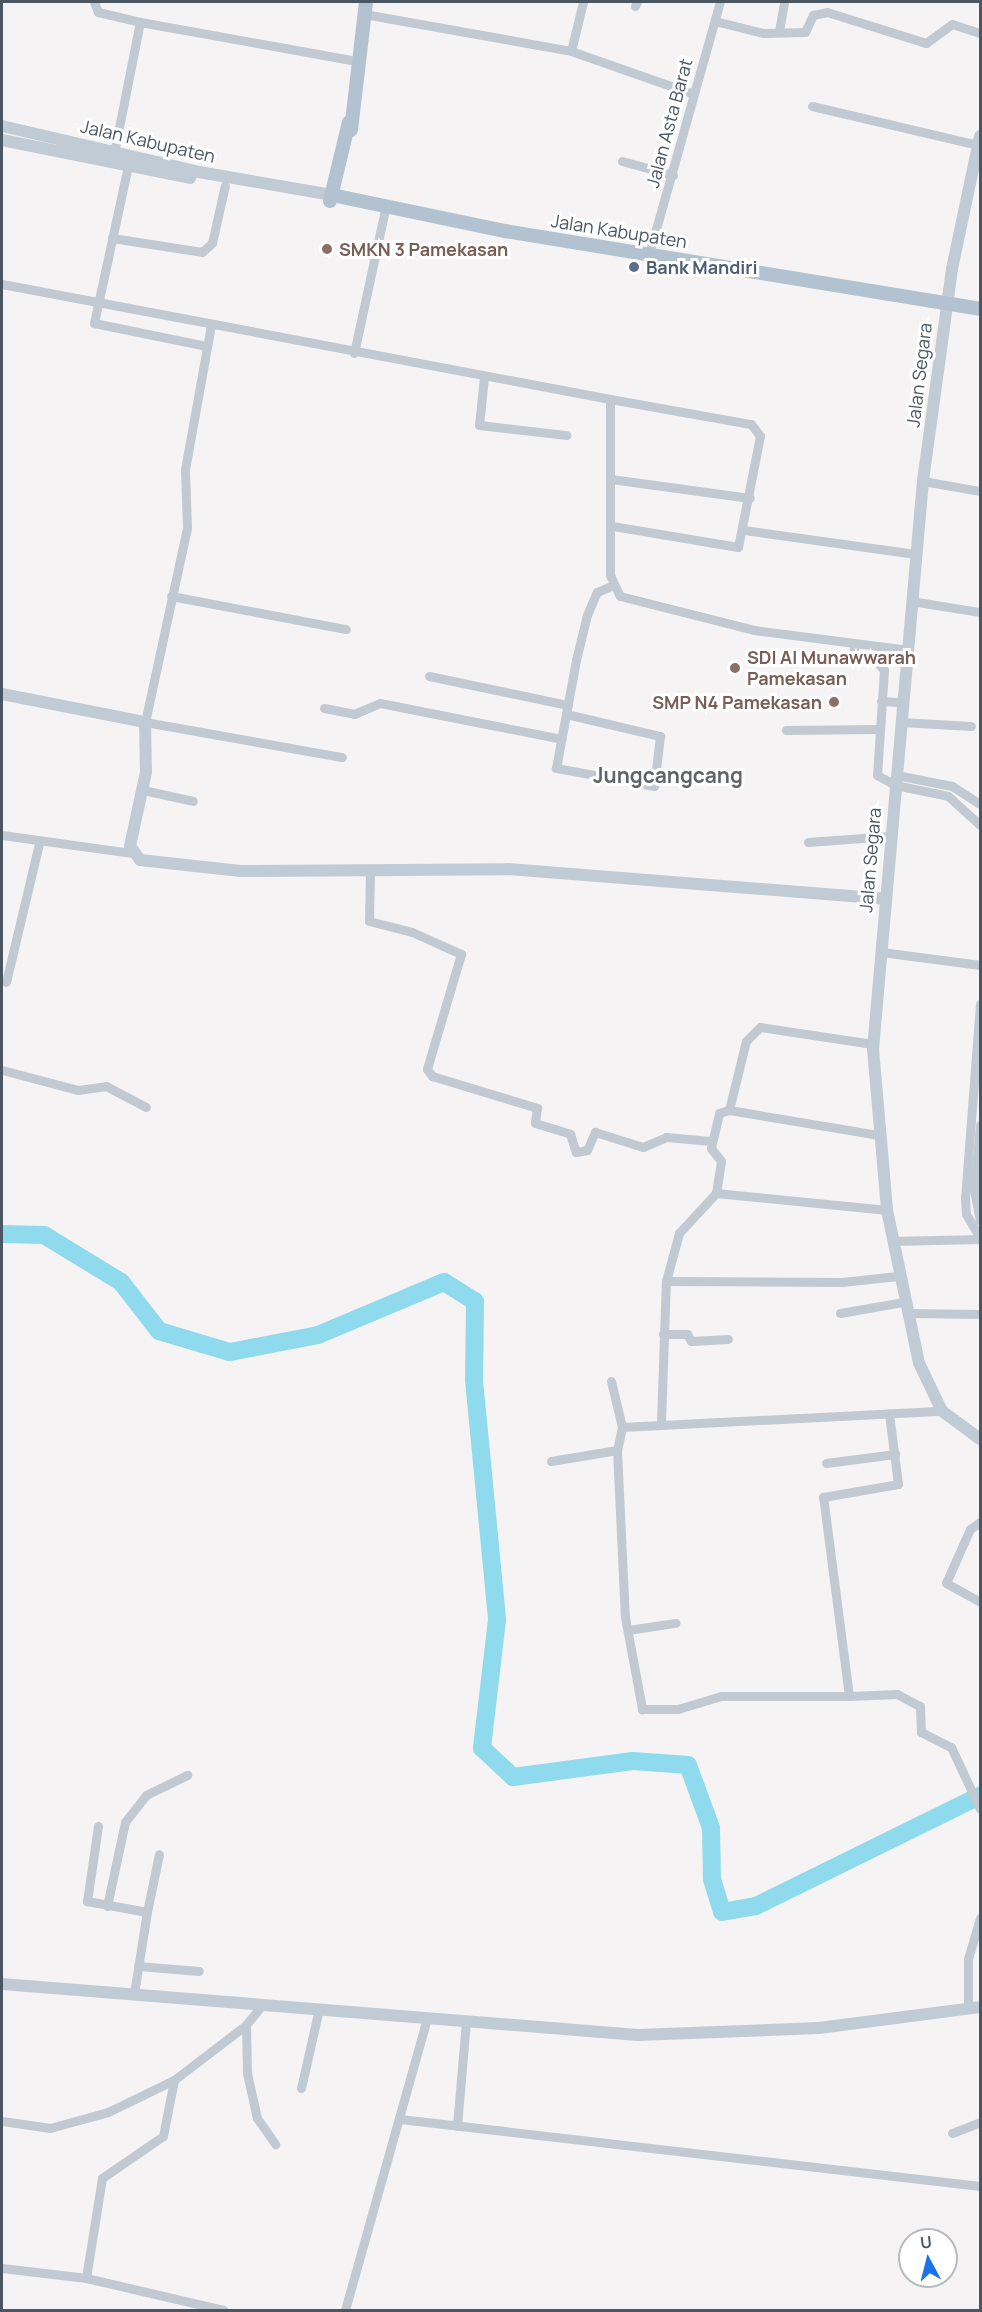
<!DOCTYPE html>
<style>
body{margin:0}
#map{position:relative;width:982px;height:2312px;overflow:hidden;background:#f5f3f3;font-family:Manrope,sans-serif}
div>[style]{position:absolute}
.river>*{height:18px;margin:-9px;padding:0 9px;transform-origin:9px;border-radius:9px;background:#90daee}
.street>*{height:9px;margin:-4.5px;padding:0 4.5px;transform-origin:4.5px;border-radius:4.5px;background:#c1cad2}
.secondary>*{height:12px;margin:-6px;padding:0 6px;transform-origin:6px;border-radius:6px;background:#c1cbd6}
.primary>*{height:14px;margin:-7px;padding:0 7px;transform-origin:7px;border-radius:7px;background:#b3c2d1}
.dots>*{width:16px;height:16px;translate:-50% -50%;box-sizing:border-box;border:3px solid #fff;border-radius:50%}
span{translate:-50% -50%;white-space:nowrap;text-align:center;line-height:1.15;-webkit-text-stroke:6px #fff;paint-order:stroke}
.street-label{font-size:18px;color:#4a5661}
.education-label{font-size:18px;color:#785e54;font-weight:700}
.left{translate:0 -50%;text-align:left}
.right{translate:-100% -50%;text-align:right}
.service-label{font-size:18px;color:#4e5e75;font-weight:700}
.quarter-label{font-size:21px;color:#5f6368;font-weight:700}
.frame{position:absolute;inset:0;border:3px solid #4a5661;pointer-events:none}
.north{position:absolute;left:898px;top:2228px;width:60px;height:60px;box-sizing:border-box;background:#fff;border:2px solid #b7bbc0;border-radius:50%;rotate:353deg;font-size:16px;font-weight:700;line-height:24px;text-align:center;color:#4a5661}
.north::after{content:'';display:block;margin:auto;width:21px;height:27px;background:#1a73e8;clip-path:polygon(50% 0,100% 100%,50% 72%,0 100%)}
</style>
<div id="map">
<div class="river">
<i style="left:2px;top:1234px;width:42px;rotate:1.4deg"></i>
<i style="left:44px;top:1235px;width:90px;rotate:31.4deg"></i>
<i style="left:121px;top:1282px;width:62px;rotate:52.2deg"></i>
<i style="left:159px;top:1331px;width:74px;rotate:16.5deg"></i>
<i style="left:230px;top:1352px;width:90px;rotate:-10.9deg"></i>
<i style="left:318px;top:1335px;width:137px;rotate:-22.8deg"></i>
<i style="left:444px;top:1282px;width:36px;rotate:32deg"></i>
<i style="left:475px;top:1301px;width:79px;rotate:90.7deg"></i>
<i style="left:474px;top:1380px;width:241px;rotate:84.5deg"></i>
<i style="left:497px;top:1620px;width:129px;rotate:96.7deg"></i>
<i style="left:482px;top:1748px;width:42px;rotate:43.1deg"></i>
<i style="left:513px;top:1777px;width:121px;rotate:-7.6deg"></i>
<i style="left:633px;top:1761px;width:55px;rotate:4.2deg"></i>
<i style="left:688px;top:1765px;width:67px;rotate:69.9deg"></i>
<i style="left:711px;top:1828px;width:51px;rotate:88.9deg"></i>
<i style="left:712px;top:1879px;width:34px;rotate:73deg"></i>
<i style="left:722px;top:1912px;width:35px;rotate:-10deg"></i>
<i style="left:756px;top:1906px;width:250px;rotate:-26.2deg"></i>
</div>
<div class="street">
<i style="left:94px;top:2px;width:11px;rotate:68deg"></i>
<i style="left:98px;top:12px;width:43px;rotate:13.4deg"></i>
<i style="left:140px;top:22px;width:220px;rotate:10.2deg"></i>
<i style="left:635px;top:6px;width:4px;rotate:-63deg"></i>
<i style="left:364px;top:14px;width:210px;rotate:10.1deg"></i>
<i style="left:571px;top:51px;width:130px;rotate:19.3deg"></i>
<i style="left:715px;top:21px;width:49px;rotate:14deg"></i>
<i style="left:763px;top:33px;width:42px;rotate:-1.4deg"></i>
<i style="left:805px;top:32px;width:19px;rotate:-65deg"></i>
<i style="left:813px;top:15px;width:14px;rotate:-12deg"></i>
<i style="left:827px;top:12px;width:104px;rotate:17.4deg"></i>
<i style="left:926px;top:43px;width:32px;rotate:-36deg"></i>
<i style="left:952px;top:24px;width:29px;rotate:18deg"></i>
<i style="left:779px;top:31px;width:29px;rotate:-80deg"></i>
<i style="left:571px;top:51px;width:50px;rotate:-76.2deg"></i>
<i style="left:812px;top:106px;width:171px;rotate:13.2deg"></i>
<i style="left:113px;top:158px;width:139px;rotate:-78.8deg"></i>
<i style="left:129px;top:161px;width:166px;rotate:102.2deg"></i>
<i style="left:94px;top:323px;width:114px;rotate:11.6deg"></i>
<i style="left:622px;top:161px;width:53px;rotate:15.4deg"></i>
<i style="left:112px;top:238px;width:91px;rotate:8.8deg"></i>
<i style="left:202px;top:252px;width:13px;rotate:-42deg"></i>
<i style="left:212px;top:243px;width:59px;rotate:-77.4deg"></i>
<i style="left:649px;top:254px;width:262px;rotate:-74.3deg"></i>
<i style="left:2px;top:284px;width:619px;rotate:10.71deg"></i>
<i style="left:610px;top:399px;width:176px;rotate:90deg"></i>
<i style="left:610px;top:575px;width:23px;rotate:65deg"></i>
<i style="left:620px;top:596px;width:138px;rotate:14.2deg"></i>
<i style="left:754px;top:630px;width:154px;rotate:7.4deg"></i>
<i style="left:211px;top:325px;width:147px;rotate:100.2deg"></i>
<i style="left:185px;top:470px;width:58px;rotate:88deg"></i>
<i style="left:187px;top:528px;width:198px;rotate:102.2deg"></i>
<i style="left:145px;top:722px;width:200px;rotate:10.1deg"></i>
<i style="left:354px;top:353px;width:151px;rotate:-77.8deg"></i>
<i style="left:484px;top:377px;width:48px;rotate:95.9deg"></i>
<i style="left:479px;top:425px;width:88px;rotate:6.6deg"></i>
<i style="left:610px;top:399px;width:143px;rotate:10.1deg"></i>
<i style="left:751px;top:424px;width:15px;rotate:53deg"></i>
<i style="left:760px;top:436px;width:113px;rotate:101.2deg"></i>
<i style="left:738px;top:547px;width:128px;rotate:-170.5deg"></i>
<i style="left:611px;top:479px;width:140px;rotate:7.8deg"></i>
<i style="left:923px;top:481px;width:58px;rotate:10deg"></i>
<i style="left:744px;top:530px;width:173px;rotate:8deg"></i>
<i style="left:171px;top:596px;width:178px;rotate:10.7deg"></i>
<i style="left:911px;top:601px;width:70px;rotate:9.1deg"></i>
<i style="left:854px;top:644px;width:11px;rotate:90deg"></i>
<i style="left:854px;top:655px;width:22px;rotate:13deg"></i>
<i style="left:875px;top:660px;width:13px;rotate:48deg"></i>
<i style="left:884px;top:670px;width:105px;rotate:93.8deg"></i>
<i style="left:877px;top:775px;width:21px;rotate:29deg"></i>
<i style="left:895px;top:785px;width:54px;rotate:11.7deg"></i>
<i style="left:948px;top:796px;width:43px;rotate:42.2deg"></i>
<i style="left:429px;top:676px;width:142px;rotate:11.8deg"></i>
<i style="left:881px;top:701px;width:22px;rotate:3deg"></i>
<i style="left:324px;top:708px;width:31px;rotate:11deg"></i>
<i style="left:354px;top:714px;width:28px;rotate:-23deg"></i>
<i style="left:380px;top:703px;width:185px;rotate:11.2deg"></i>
<i style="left:566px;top:714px;width:97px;rotate:13.2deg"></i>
<i style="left:660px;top:736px;width:50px;rotate:96.8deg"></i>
<i style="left:654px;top:786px;width:100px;rotate:-169.6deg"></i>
<i style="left:556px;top:768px;width:110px;rotate:-79.5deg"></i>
<i style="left:576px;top:660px;width:46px;rotate:-76.3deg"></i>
<i style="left:587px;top:615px;width:25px;rotate:-67deg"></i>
<i style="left:597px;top:592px;width:15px;rotate:-23deg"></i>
<i style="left:901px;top:722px;width:70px;rotate:3.3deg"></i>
<i style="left:786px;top:730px;width:92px;rotate:-0.6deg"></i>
<i style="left:896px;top:775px;width:57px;rotate:11.1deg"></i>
<i style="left:952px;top:786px;width:33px;rotate:33deg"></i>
<i style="left:143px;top:790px;width:51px;rotate:12.4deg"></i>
<i style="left:2px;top:835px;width:130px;rotate:7.9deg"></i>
<i style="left:808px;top:842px;width:82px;rotate:-4.2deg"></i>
<i style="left:370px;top:869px;width:52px;rotate:91.1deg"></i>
<i style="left:369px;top:921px;width:44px;rotate:14.3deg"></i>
<i style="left:412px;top:932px;width:54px;rotate:24.2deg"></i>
<i style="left:461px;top:954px;width:120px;rotate:106.5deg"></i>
<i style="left:427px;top:1069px;width:9px;rotate:54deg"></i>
<i style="left:432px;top:1076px;width:110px;rotate:16.9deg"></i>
<i style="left:537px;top:1108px;width:15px;rotate:98deg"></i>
<i style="left:535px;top:1123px;width:37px;rotate:17deg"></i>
<i style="left:570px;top:1134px;width:19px;rotate:72deg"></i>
<i style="left:576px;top:1152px;width:11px;rotate:-10deg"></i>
<i style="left:587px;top:1150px;width:20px;rotate:-66deg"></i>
<i style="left:595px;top:1132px;width:50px;rotate:17.4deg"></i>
<i style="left:643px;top:1147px;width:25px;rotate:-23deg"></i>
<i style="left:666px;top:1137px;width:45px;rotate:5.1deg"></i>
<i style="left:881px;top:952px;width:100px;rotate:7.5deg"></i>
<i style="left:6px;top:982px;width:143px;rotate:-76.6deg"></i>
<i style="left:980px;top:1004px;width:194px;rotate:94.4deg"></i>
<i style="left:965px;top:1197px;width:17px;rotate:87deg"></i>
<i style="left:966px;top:1214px;width:28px;rotate:60deg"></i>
<i style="left:2px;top:1070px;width:79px;rotate:14.7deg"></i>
<i style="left:78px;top:1090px;width:28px;rotate:-8deg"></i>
<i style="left:106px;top:1086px;width:45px;rotate:27.7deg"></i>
<i style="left:729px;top:1110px;width:71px;rotate:-76.2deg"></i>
<i style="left:746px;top:1041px;width:20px;rotate:-45deg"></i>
<i style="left:760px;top:1027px;width:114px;rotate:8.6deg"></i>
<i style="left:980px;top:1125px;width:65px;rotate:95.3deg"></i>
<i style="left:974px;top:1190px;width:31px;rotate:79deg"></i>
<i style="left:716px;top:1193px;width:172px;rotate:5.7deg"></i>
<i style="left:892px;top:1241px;width:88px;rotate:-1.3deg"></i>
<i style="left:666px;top:1281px;width:50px;rotate:-74.8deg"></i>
<i style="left:679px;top:1233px;width:54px;rotate:-47.2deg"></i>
<i style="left:716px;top:1193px;width:32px;rotate:-81deg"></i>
<i style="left:721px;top:1161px;width:16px;rotate:-128deg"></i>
<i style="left:711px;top:1148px;width:36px;rotate:-77deg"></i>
<i style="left:719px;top:1113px;width:10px;rotate:-17deg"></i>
<i style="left:729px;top:1110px;width:151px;rotate:9.5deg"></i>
<i style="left:840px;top:1313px;width:65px;rotate:-9.8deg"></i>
<i style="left:907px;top:1313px;width:73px;rotate:0.8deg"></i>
<i style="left:663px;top:1334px;width:24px"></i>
<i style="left:687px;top:1334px;width:8px;rotate:60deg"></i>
<i style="left:691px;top:1341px;width:37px;rotate:-3deg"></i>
<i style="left:611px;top:1381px;width:47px;rotate:76.6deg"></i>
<i style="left:622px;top:1427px;width:24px;rotate:102deg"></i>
<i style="left:617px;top:1450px;width:167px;rotate:87.3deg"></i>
<i style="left:625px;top:1617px;width:94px;rotate:79.5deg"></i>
<i style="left:642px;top:1709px;width:36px"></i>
<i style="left:678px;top:1709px;width:45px;rotate:-16.8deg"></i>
<i style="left:721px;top:1696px;width:128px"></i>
<i style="left:849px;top:1696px;width:201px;rotate:-97.4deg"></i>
<i style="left:823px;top:1497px;width:76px;rotate:-9.8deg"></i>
<i style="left:898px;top:1484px;width:71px;rotate:-97.3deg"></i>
<i style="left:661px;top:1422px;width:141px;rotate:-88deg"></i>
<i style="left:666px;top:1281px;width:176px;rotate:0.3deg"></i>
<i style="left:842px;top:1282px;width:56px;rotate:-6.1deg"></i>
<i style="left:622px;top:1427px;width:320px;rotate:-2.9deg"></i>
<i style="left:551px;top:1461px;width:67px;rotate:-9.5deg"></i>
<i style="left:826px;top:1463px;width:70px;rotate:-7.4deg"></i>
<i style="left:980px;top:1522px;width:12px;rotate:145deg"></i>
<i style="left:970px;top:1529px;width:59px;rotate:114deg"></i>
<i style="left:946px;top:1583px;width:39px;rotate:29deg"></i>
<i style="left:628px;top:1630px;width:48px;rotate:-8.5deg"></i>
<i style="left:849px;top:1696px;width:48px;rotate:-2.4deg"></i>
<i style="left:897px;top:1694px;width:26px;rotate:28deg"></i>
<i style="left:920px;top:1706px;width:26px;rotate:88deg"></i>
<i style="left:921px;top:1732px;width:34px;rotate:27deg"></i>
<i style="left:951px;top:1747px;width:68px;rotate:64.9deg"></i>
<i style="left:98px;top:1826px;width:76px;rotate:98.3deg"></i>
<i style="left:87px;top:1901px;width:61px;rotate:10.4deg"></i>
<i style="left:147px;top:1912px;width:82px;rotate:99.1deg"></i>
<i style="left:107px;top:1906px;width:86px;rotate:-77.9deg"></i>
<i style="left:125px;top:1822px;width:34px;rotate:-52deg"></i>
<i style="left:146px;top:1795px;width:46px;rotate:-26deg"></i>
<i style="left:147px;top:1912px;width:59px;rotate:-78.3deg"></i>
<i style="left:138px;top:1966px;width:61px;rotate:4.7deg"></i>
<i style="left:262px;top:2005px;width:26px;rotate:129deg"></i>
<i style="left:246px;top:2025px;width:48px;rotate:88.8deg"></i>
<i style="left:247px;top:2073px;width:46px;rotate:77.5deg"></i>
<i style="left:257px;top:2118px;width:32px;rotate:55deg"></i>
<i style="left:968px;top:2008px;width:49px;rotate:-90deg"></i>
<i style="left:968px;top:1959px;width:43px;rotate:-73.7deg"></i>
<i style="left:301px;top:2088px;width:81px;rotate:-77.2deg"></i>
<i style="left:400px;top:2119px;width:584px;rotate:6.59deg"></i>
<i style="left:2px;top:2121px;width:49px;rotate:8.3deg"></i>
<i style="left:50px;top:2128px;width:60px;rotate:-15.4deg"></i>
<i style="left:108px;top:2112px;width:73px;rotate:-25.9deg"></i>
<i style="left:174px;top:2080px;width:91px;rotate:-37.4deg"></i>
<i style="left:457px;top:2126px;width:104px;rotate:-85.1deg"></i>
<i style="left:952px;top:2133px;width:30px;rotate:-21deg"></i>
<i style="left:2px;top:2268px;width:85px;rotate:6.8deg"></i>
<i style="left:86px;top:2278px;width:141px;rotate:13.1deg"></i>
<i style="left:86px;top:2278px;width:101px;rotate:-80.9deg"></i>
<i style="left:102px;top:2178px;width:74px;rotate:-34.5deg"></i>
<i style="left:163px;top:2136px;width:57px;rotate:-78.9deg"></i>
<i style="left:345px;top:2310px;width:303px;rotate:-74.3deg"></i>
</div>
<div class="secondary">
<i style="left:2px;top:126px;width:202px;rotate:13.1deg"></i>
<i style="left:199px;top:172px;width:135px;rotate:9.8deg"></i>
<i style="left:980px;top:136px;width:136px;rotate:101.9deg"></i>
<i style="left:952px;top:269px;width:214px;rotate:97.8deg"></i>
<i style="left:923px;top:481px;width:570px;rotate:95.03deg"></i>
<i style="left:873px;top:1049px;width:162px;rotate:85deg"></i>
<i style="left:887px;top:1210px;width:156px;rotate:78.2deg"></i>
<i style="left:919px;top:1363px;width:53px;rotate:64.4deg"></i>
<i style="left:942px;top:1411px;width:47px;rotate:36.4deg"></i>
<i style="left:2px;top:140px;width:192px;rotate:11.4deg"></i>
<i style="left:2px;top:694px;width:146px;rotate:11.1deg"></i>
<i style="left:145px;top:722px;width:50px;rotate:88.9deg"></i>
<i style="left:146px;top:772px;width:76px;rotate:102.2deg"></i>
<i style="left:130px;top:846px;width:17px;rotate:54deg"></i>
<i style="left:140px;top:860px;width:101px;rotate:6.3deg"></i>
<i style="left:240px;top:871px;width:268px;rotate:-0.4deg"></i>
<i style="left:508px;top:869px;width:378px;rotate:4.5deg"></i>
<i style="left:2px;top:1984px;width:638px;rotate:4.58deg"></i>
<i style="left:638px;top:2035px;width:181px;rotate:-2.2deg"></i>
<i style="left:819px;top:2028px;width:162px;rotate:-7.4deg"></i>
</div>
<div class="primary">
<i style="left:351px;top:130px;width:129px;rotate:-83.3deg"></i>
<i style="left:332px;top:195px;width:177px;rotate:11.8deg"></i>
<i style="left:505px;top:231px;width:481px;rotate:9.3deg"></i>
<i style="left:330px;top:201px;width:81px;rotate:-76.5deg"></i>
</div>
<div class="dots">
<i style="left:327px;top:249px;background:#8d6e63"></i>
<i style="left:634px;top:267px;background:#5c6f8a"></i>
<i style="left:735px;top:668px;background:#8d6e63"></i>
<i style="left:834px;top:702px;background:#8d6e63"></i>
</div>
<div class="street-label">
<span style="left:669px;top:123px;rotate:-75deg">Jalan Asta Barat</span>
<span style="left:148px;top:141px;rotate:13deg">Jalan Kabupaten</span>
<span style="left:619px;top:231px;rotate:9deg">Jalan Kabupaten</span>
<span style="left:919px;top:375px;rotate:-83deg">Jalan Segara</span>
<span style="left:870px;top:860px;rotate:-85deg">Jalan Segara</span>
</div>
<div class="education-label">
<span class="left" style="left:339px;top:249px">SMKN 3 Pamekasan</span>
<span class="left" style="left:747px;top:668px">SDI Al Munawwarah<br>Pamekasan</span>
<span class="right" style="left:822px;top:702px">SMP N4 Pamekasan</span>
</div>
<div class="service-label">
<span class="left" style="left:646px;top:267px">Bank Mandiri</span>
</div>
<div class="quarter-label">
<span style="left:668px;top:775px">Jungcangcang</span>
</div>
<div class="frame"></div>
<div class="north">U</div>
</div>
